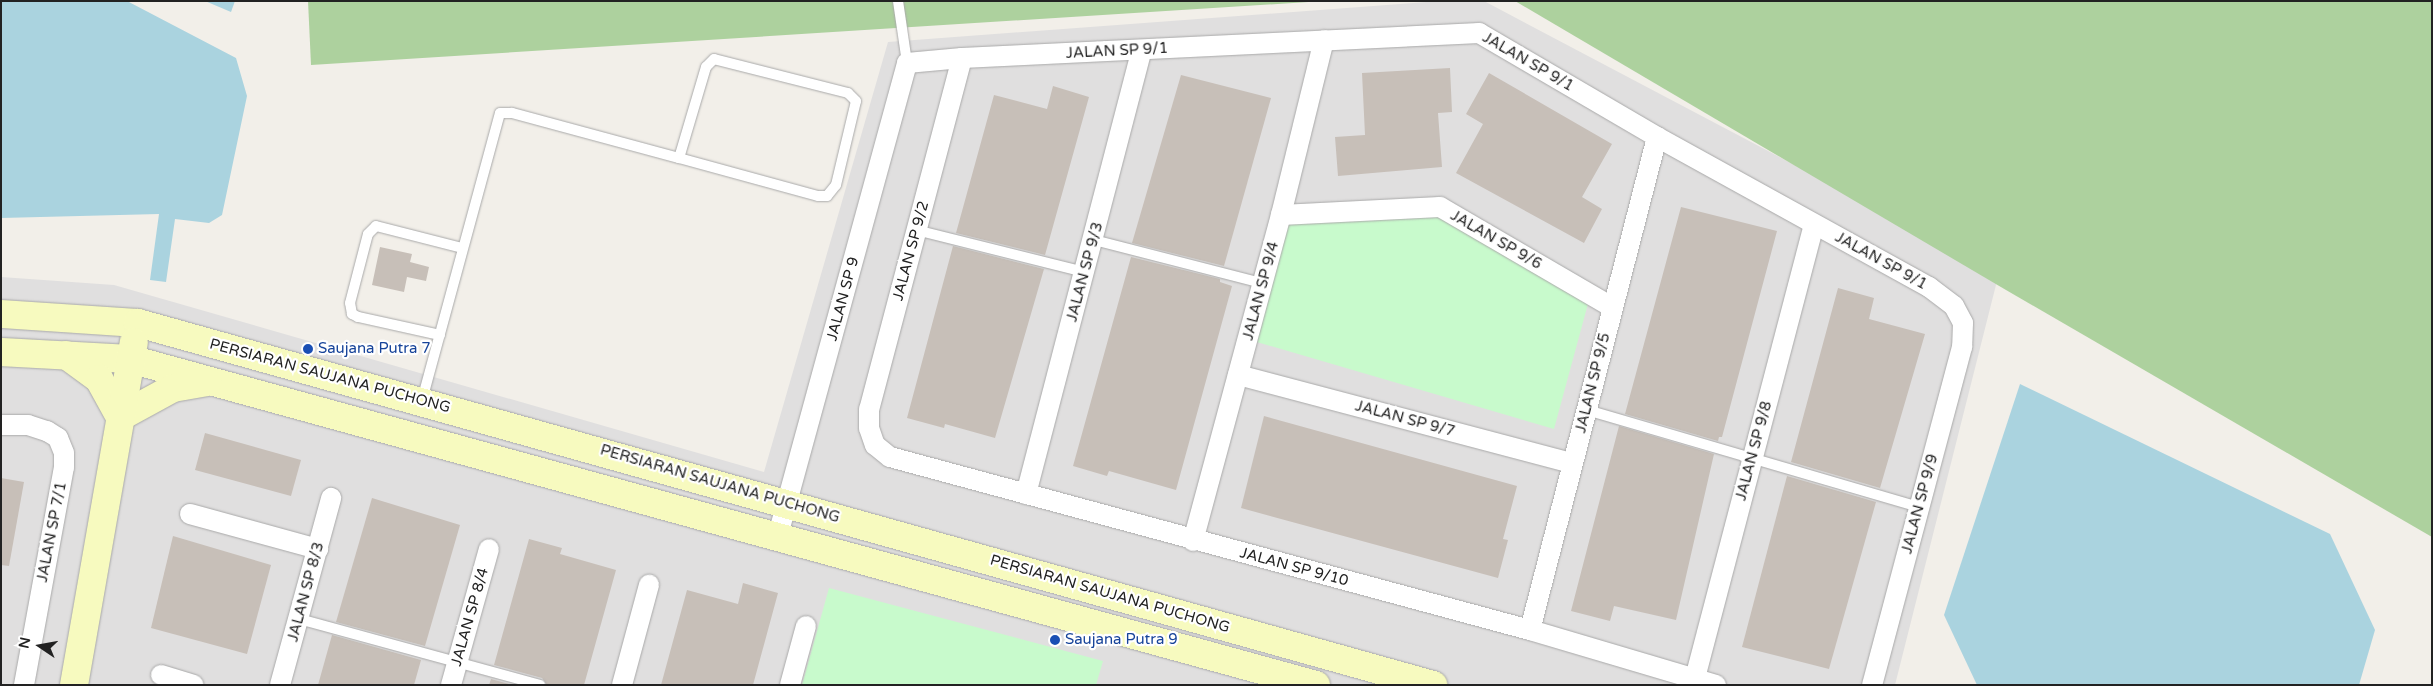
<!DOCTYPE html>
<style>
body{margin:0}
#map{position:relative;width:2433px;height:686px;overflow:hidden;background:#f2efe9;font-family:"Varela Round",sans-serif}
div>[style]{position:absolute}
.residential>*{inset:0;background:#e0dfdf}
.forest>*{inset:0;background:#add19e}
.park>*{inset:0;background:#c8facc}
.water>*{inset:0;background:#aad3df}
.building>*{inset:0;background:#c7bfb8}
.roads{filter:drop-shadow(0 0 1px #a9a9a9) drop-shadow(0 0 1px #a9a9a9)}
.lane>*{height:10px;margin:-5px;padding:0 5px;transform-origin:5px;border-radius:5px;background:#fff}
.street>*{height:20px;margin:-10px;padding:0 10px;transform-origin:10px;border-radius:10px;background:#fff}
.secondary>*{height:28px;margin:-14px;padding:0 14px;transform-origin:14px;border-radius:14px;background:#f7fabf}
.dots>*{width:14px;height:14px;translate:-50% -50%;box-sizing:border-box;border:2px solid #fff;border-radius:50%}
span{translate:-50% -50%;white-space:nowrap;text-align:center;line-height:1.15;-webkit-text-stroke:4.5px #fff;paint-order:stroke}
.street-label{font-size:15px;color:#222}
.transit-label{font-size:15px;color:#164399}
.left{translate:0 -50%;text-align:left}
.frame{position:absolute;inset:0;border:2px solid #222;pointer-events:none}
.north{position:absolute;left:15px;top:621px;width:50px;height:50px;-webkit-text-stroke:4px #fff;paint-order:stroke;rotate:282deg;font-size:14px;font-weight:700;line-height:20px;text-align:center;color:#222}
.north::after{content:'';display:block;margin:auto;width:18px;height:22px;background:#222;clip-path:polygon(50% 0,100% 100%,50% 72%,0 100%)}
</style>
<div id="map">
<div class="residential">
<i style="clip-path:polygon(1440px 1px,1484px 1px,1999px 273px,1895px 685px,1px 685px,1px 277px,114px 285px,764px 472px,888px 42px)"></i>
</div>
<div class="forest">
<i style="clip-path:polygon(308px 1px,1324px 1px,311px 65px)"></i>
<i style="clip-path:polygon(1515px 1px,2432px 1px,2432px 537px,2006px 290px)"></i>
</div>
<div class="park">
<i style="clip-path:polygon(1432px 212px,1589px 300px,1554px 429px,1250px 340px,1284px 220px)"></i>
<i style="clip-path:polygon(829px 588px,1103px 661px,1096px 685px,802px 685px)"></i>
</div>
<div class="water">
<i style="clip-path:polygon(1px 1px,127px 1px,236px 58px,247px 96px,222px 215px,209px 223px,175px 219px,166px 282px,150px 280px,159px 214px,1px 218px)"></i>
<i style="clip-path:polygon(205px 1px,235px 1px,231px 12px)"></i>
<i style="clip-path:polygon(2020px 384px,2330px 534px,2375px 630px,2359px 685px,1977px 685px,1944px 615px)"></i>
</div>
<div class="building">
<i style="clip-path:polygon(1450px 68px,1452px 112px,1438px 113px,1442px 167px,1338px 176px,1335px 137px,1365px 135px,1362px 73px)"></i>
<i style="clip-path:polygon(1489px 73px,1612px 144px,1582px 197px,1602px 209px,1584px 243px,1456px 173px,1483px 124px,1466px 114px)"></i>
<i style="clip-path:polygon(1181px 75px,1271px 98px,1224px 266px,1132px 243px)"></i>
<i style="clip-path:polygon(1053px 86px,1089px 97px,1045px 255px,956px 233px,994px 95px,1047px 109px)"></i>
<i style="clip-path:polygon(1681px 207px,1777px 231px,1722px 437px,1719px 437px,1718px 441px,1625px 414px)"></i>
<i style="clip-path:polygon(953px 246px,1044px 269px,995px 438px,945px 424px,944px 428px,907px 418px)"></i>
<i style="clip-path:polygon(380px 247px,412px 254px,410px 262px,429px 267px,426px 281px,407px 277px,404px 292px,372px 285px)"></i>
<i style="clip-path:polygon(1131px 257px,1220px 279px,1220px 282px,1232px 286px,1176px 490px,1109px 471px,1107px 476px,1073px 466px)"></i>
<i style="clip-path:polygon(1838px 288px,1874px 298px,1869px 319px,1925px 334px,1880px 488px,1791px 462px)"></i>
<i style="clip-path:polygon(1264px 416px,1517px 486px,1503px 539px,1508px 540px,1498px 578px,1241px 508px)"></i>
<i style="clip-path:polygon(1619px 426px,1714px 454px,1676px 620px,1614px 606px,1610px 621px,1571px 611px)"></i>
<i style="clip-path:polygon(205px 433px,301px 460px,291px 496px,195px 470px)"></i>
<i style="clip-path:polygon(1787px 476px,1876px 502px,1829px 669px,1742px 647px)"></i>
<i style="clip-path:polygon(1px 478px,24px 482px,9px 566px,1px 565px)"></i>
<i style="clip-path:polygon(372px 498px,460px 525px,425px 646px,336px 622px)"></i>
<i style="clip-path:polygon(173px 536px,271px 565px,247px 654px,151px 628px)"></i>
<i style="clip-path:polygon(529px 539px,562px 548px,560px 554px,616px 570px,584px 685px,547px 685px,542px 678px,494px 665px)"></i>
<i style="clip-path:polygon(743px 583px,778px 593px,753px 685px,661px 685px,687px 590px,738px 604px)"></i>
<i style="clip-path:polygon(332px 635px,421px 660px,414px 685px,318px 685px)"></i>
<i style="clip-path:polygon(491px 679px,513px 685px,489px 685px)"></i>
</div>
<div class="roads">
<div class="lane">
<i style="left:898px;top:1px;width:63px;rotate:81.7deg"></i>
<i style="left:916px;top:230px;width:173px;rotate:14deg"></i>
<i style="left:1094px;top:240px;width:173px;rotate:14.4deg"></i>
<i style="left:440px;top:335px;width:84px;rotate:-167.6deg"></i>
<i style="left:358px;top:317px;width:7px;rotate:-153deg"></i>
<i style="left:352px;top:314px;width:11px;rotate:-100deg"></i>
<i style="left:350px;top:303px;width:71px;rotate:-75.4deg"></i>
<i style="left:368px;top:234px;width:11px;rotate:-45deg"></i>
<i style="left:376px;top:226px;width:89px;rotate:14.3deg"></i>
<i style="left:422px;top:400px;width:297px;rotate:-74.8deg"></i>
<i style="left:500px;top:113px;width:12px"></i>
<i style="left:512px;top:113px;width:173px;rotate:15.1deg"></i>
<i style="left:679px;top:158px;width:144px;rotate:15.3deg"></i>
<i style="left:818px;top:196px;width:9px"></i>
<i style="left:827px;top:196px;width:14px;rotate:-51deg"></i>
<i style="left:836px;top:185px;width:86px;rotate:-76.6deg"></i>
<i style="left:856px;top:101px;width:11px;rotate:-135deg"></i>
<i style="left:848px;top:93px;width:138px;rotate:-165.8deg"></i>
<i style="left:714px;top:59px;width:11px;rotate:135deg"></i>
<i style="left:706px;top:67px;width:95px;rotate:106.5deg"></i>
<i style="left:1587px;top:410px;width:346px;rotate:16.3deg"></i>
<i style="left:299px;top:619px;width:250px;rotate:15.3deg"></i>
</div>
<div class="street">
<i style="left:962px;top:58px;width:363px;rotate:104.8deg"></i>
<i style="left:869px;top:409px;width:19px;rotate:90deg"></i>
<i style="left:869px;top:428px;width:18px;rotate:71deg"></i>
<i style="left:875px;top:445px;width:19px;rotate:39deg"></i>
<i style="left:890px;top:457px;width:663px;rotate:15.13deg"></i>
<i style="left:1530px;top:630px;width:194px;rotate:16.5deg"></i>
<i style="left:1281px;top:215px;width:159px;rotate:-2.9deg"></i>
<i style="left:1440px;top:207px;width:199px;rotate:30.2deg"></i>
<i style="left:1238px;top:375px;width:345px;rotate:14.8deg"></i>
<i style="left:1px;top:425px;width:27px"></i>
<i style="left:28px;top:425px;width:20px;rotate:18deg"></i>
<i style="left:47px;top:431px;width:13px;rotate:32deg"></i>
<i style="left:58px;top:438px;width:16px;rotate:68deg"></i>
<i style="left:64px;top:453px;width:14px;rotate:90deg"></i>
<i style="left:64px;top:467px;width:222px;rotate:100.4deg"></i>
<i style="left:1026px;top:494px;width:458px;rotate:-75.4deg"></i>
<i style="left:190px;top:514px;width:133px;rotate:15.3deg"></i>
<i style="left:778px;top:535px;width:489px;rotate:-74.7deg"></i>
<i style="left:907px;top:63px;width:55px;rotate:-5.2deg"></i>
<i style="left:962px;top:58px;width:518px;rotate:-2.77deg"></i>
<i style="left:1479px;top:33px;width:206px;rotate:30.3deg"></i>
<i style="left:1657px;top:137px;width:311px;rotate:28.9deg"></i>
<i style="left:1929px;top:287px;width:31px;rotate:37deg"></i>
<i style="left:1954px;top:306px;width:19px;rotate:62deg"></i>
<i style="left:1963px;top:323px;width:24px;rotate:92deg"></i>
<i style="left:1962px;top:347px;width:350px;rotate:104.9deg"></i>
<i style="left:1193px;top:541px;width:338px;rotate:-74.9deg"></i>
<i style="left:1281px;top:215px;width:180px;rotate:-76.2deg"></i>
<i style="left:1530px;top:630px;width:509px;rotate:-75.55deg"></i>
<i style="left:161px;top:675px;width:34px;rotate:17deg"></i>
<i style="left:1695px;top:678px;width:468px;rotate:-75.3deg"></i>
<i style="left:280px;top:685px;width:194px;rotate:-74.7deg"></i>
<i style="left:451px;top:685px;width:141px;rotate:-74.4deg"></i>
<i style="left:622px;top:685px;width:104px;rotate:-74.9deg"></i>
<i style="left:790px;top:685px;width:61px;rotate:-74.8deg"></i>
</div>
<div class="secondary">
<i style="left:1px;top:314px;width:137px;rotate:3.8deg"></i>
<i style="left:138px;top:323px;width:1345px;rotate:15.62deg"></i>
<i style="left:1px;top:352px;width:129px;rotate:3.1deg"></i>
<i style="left:130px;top:359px;width:1230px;rotate:15.37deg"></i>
<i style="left:66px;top:355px;width:41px;rotate:36deg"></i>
<i style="left:99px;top:379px;width:43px;rotate:61.1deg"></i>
<i style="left:120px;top:417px;width:60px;rotate:-28.7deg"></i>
<i style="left:173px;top:388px;width:35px;rotate:-10deg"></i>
<i style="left:74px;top:685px;width:348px;rotate:-80.1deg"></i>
</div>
</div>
<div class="dots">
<i style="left:308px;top:349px;background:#1a4fb4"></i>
<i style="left:1055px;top:640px;background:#1a4fb4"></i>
</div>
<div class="street-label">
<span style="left:1117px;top:51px;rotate:-3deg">JALAN SP 9/1</span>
<span style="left:1528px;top:62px;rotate:30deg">JALAN SP 9/1</span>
<span style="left:1496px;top:240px;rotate:30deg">JALAN SP 9/6</span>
<span style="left:911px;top:251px;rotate:-75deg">JALAN SP 9/2</span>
<span style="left:1881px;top:261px;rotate:29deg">JALAN SP 9/1</span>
<span style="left:1085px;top:272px;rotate:-75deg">JALAN SP 9/3</span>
<span style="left:1261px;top:291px;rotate:-75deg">JALAN SP 9/4</span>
<span style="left:843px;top:299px;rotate:-75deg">JALAN SP 9</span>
<span style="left:330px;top:376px;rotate:15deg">PERSIARAN SAUJANA PUCHONG</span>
<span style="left:1593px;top:383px;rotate:-76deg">JALAN SP 9/5</span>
<span style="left:1405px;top:419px;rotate:15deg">JALAN SP 9/7</span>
<span style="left:1754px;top:451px;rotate:-75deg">JALAN SP 9/8</span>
<span style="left:720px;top:484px;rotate:16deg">PERSIARAN SAUJANA PUCHONG</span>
<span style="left:1920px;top:504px;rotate:-75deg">JALAN SP 9/9</span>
<span style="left:52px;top:532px;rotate:-79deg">JALAN SP 7/1</span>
<span style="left:1294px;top:567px;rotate:15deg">JALAN SP 9/10</span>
<span style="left:306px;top:592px;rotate:-75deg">JALAN SP 8/3</span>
<span style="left:1110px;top:594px;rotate:16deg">PERSIARAN SAUJANA PUCHONG</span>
<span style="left:470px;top:617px;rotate:-74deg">JALAN SP 8/4</span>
</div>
<div class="transit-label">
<span class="left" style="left:318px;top:349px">Saujana Putra 7</span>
<span class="left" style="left:1065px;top:640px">Saujana Putra 9</span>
</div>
<div class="frame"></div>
<div class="north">N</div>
</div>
